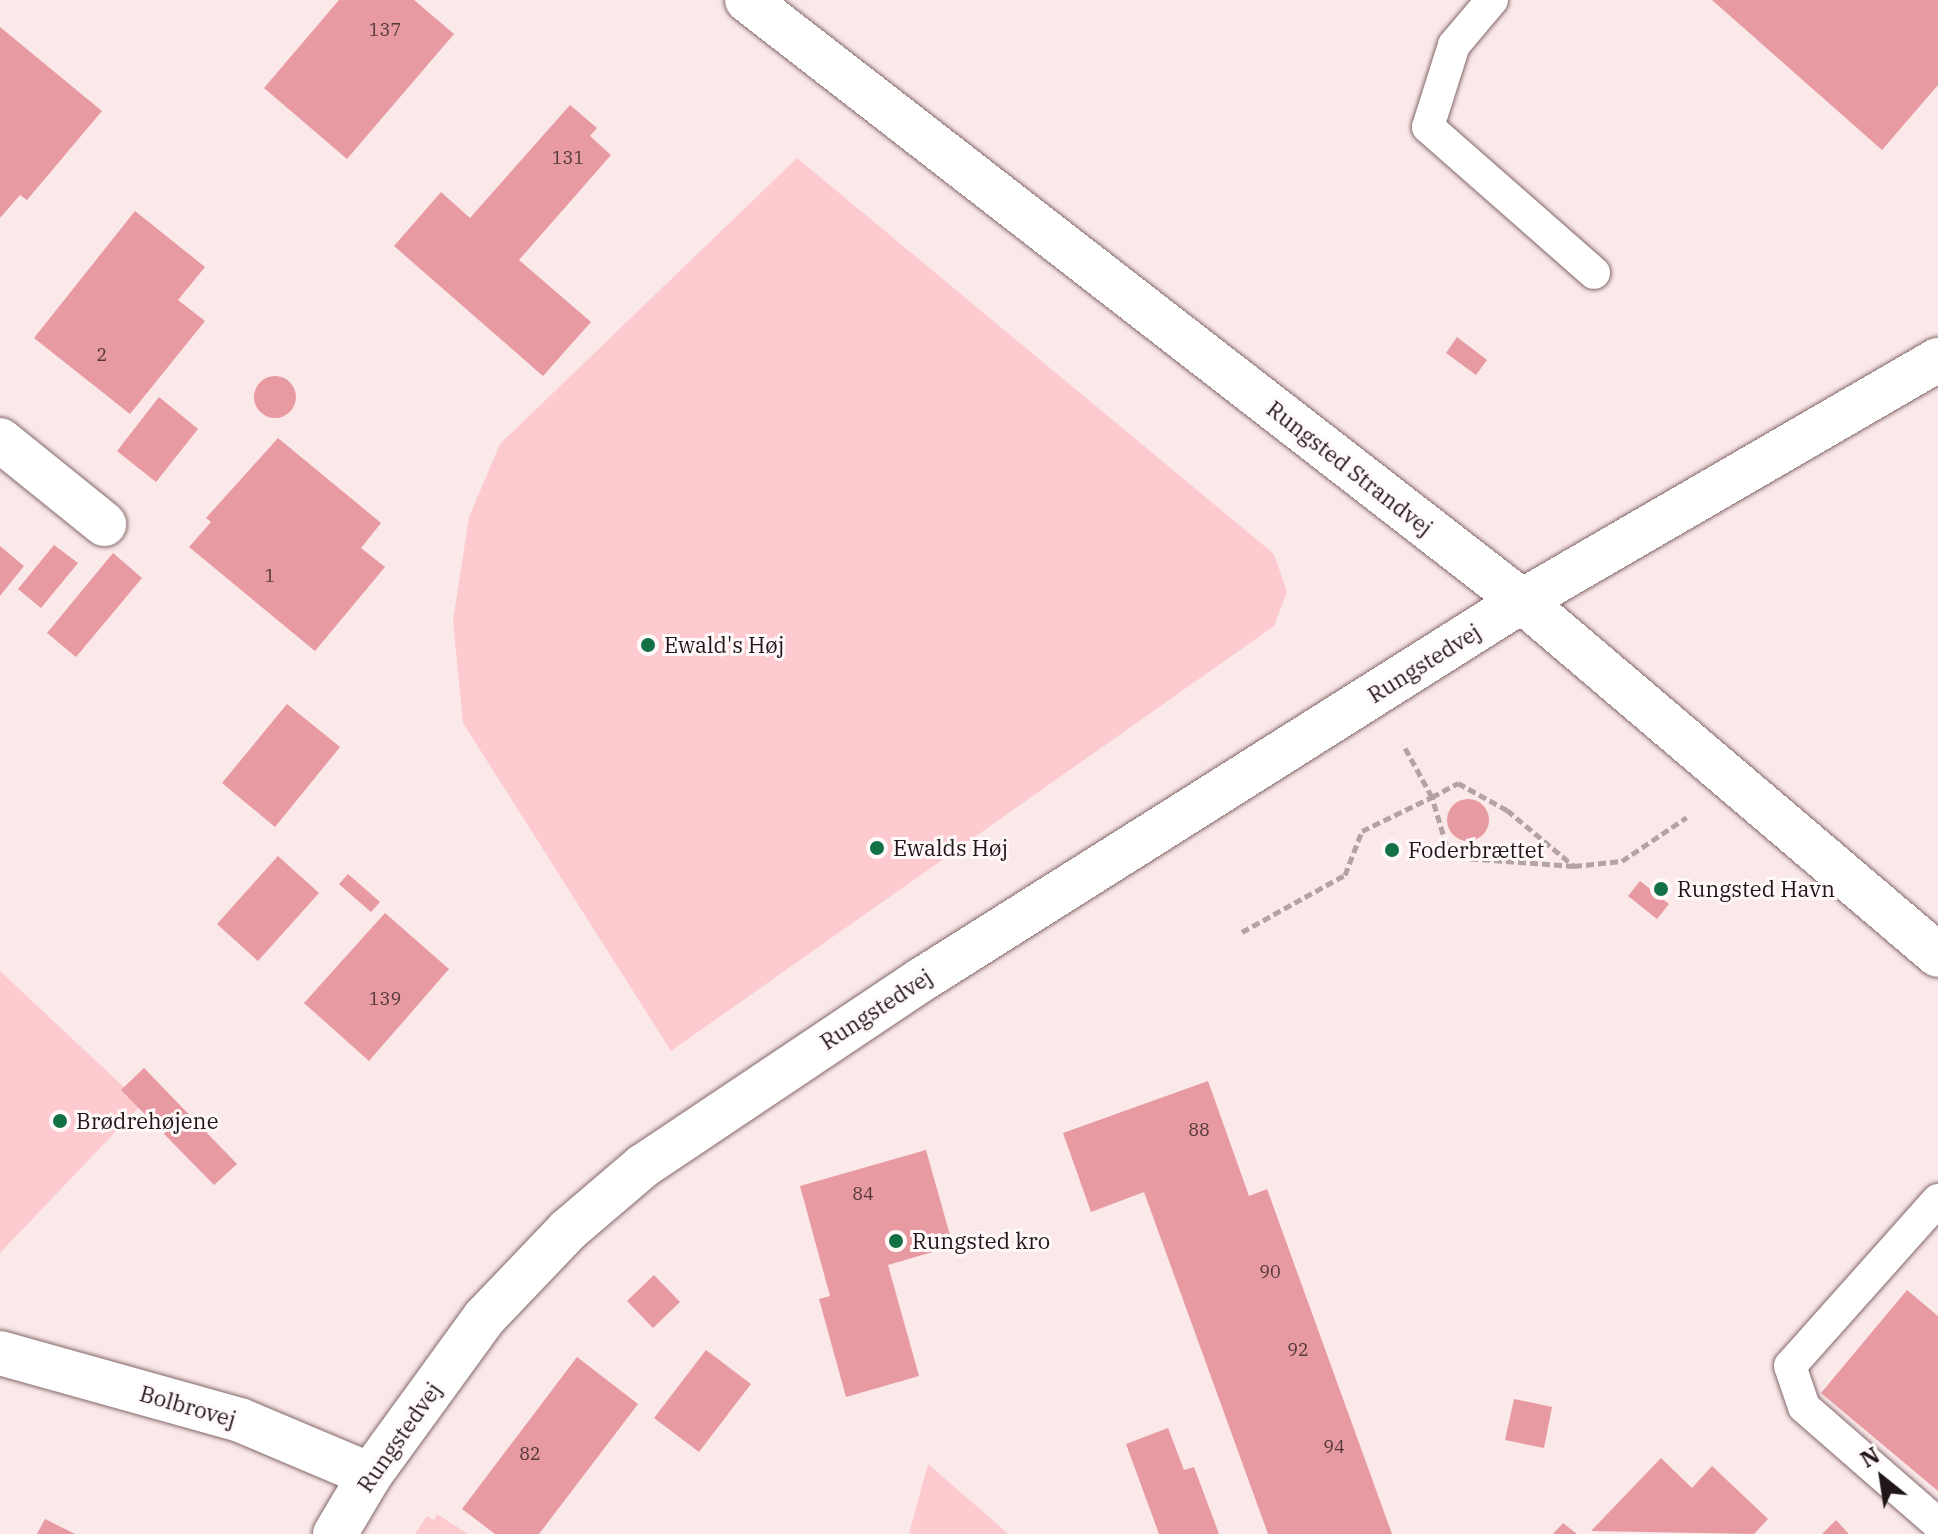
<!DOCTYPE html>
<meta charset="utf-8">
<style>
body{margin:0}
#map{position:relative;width:1938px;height:1534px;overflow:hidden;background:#fbe8e9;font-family:"IBM Plex Serif",serif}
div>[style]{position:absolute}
.green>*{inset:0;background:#fdcbcf}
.building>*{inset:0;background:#e79aa1}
.round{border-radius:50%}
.path>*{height:5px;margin-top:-2.5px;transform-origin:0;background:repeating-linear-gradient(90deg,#b4a3a4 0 8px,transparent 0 12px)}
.roads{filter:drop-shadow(0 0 2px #826769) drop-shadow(0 0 2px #826769)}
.service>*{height:32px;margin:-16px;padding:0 16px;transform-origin:16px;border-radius:16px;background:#fff}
.minor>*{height:44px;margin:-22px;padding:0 22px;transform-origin:22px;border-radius:22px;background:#fff}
.tertiary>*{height:44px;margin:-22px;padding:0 22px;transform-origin:22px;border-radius:22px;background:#fff}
.secondary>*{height:44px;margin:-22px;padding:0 22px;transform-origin:22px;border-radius:22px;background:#fff}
.dots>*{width:22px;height:22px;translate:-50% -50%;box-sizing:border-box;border:4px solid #fff9f9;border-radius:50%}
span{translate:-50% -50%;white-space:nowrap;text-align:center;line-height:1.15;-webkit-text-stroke:6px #fff9f9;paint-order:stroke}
.number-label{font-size:18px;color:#53383a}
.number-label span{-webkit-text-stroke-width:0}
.street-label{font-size:22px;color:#221718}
.poi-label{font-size:22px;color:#221718}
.left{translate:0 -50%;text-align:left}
.north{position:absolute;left:1842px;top:1438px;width:80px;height:80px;-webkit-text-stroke:6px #fff9f9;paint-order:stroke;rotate:330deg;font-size:22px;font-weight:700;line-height:32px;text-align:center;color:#221718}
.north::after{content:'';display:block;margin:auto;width:28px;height:36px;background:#221718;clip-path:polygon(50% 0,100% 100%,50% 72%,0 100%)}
</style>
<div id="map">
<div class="green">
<i style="clip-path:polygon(797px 158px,1274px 554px,1287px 592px,1274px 626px,671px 1051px,463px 723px,453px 621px,469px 517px,500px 444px)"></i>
<i style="clip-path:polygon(0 971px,142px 1104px,0 1253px)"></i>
<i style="clip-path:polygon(928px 1464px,1004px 1530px,1008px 1534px,909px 1534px)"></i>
<i style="clip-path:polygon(437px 1514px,468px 1534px,415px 1534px,427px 1516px,434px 1520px)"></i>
</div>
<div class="building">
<i style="clip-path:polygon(339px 0,414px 0,454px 34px,347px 159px,264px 88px)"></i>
<i style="clip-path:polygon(1712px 0,1938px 0,1938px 85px,1882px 150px)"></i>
<i style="clip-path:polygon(0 27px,102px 111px,27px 200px,20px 195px,0 218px)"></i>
<i style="clip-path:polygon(570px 105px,597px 128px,590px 136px,611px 155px,519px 260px,591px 322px,543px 376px,394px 246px,441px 192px,470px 218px)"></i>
<i style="clip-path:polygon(135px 211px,205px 267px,178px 300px,205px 321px,130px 414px,34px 338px)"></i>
<i style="clip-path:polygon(1457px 337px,1487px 360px,1476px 375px,1446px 353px)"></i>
<i class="round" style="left:254px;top:376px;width:42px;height:42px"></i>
<i style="clip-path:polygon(159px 397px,198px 429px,156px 482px,117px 451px)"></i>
<i style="clip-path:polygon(278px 438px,381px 523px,361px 548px,385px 567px,315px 651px,189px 547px,211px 522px,206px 518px)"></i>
<i style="clip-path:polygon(54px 545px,78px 563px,41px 608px,18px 589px)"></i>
<i style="clip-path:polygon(0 546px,24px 566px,0 596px)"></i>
<i style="clip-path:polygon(113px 553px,142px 578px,76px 657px,47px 633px)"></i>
<i style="clip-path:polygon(287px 704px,340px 747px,275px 827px,222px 783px)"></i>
<i class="round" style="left:1447px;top:799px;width:42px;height:42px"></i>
<i style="clip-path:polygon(278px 856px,319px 893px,258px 961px,217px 924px)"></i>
<i style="clip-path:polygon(348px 874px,380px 902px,371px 912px,339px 884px)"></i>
<i style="clip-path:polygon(1640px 881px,1669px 904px,1657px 919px,1628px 896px)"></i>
<i style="clip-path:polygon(385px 913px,449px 969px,369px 1061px,304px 1003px)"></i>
<i style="clip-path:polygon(144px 1068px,237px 1164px,214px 1185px,121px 1090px)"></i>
<i style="clip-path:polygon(1208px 1081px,1249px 1196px,1267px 1189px,1392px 1534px,1268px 1534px,1144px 1192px,1091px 1212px,1063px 1133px)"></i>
<i style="clip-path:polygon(926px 1150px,953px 1246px,888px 1265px,919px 1376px,846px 1397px,819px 1299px,830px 1296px,800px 1186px)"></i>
<i style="clip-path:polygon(654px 1275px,680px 1302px,653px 1328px,627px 1301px)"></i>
<i style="clip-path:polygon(1907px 1290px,1938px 1316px,1938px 1491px,1821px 1393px)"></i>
<i style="clip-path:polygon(706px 1350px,751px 1384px,699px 1452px,654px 1418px)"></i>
<i style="clip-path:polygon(577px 1357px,638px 1404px,539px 1534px,495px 1534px,462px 1509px)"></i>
<i style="clip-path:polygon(1514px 1399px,1552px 1407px,1544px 1448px,1505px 1440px)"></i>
<i style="clip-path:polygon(1168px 1428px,1184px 1470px,1194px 1467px,1219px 1534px,1159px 1534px,1126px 1444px)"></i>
<i style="clip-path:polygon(1661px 1458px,1692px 1488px,1712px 1466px,1768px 1519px,1754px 1534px,1591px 1531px)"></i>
<i style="clip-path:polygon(45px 1519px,75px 1534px,37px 1534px)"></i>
<i style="clip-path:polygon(1836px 1520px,1849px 1534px,1822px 1534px)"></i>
<i style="clip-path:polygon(1563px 1523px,1577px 1534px,1553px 1534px)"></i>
</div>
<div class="path">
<i style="left:1574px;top:866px;width:124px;rotate:-175.8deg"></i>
<i style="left:1450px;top:857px;width:63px;rotate:-106.7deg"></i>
<i style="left:1432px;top:797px;width:30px;rotate:-28deg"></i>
<i style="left:1458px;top:783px;width:56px;rotate:28.9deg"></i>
<i style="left:1507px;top:810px;width:87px;rotate:39.9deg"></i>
<i style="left:1574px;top:866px;width:48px;rotate:-5.9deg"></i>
<i style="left:1622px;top:861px;width:78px;rotate:-34.1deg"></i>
<i style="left:1242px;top:932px;width:118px;rotate:-29deg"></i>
<i style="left:1345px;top:875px;width:47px;rotate:-68.9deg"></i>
<i style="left:1362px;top:831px;width:78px;rotate:-25.9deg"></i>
<i style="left:1432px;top:797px;width:60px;rotate:-118.7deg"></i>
</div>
<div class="roads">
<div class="service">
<i style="left:1492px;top:0;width:59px;rotate:130.2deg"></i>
<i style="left:1454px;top:45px;width:86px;rotate:107.6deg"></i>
<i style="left:1428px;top:127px;width:221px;rotate:41.3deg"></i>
<i style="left:1938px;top:1200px;width:222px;rotate:131.7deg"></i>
<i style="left:1790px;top:1366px;width:43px;rotate:71.1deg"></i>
<i style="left:1804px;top:1407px;width:178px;rotate:41.1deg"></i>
</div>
<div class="minor">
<i style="left:0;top:440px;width:134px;rotate:38.9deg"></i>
<i style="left:1522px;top:601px;width:481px;rotate:-30.1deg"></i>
</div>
<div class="tertiary">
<i style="left:0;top:1353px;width:249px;rotate:15.6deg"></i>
<i style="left:240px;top:1420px;width:141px;rotate:22.9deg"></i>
</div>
<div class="secondary">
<i style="left:747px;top:0;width:981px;rotate:37.79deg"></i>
<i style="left:1522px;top:601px;width:546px;rotate:40.4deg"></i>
<i style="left:335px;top:1534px;width:69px;rotate:-59.3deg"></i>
<i style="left:370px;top:1475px;width:194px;rotate:-54deg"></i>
<i style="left:484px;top:1318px;width:122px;rotate:-46.3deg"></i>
<i style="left:568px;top:1230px;width:99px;rotate:-40.5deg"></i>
<i style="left:643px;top:1166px;width:334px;rotate:-33.8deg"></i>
<i style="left:921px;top:980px;width:711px;rotate:-32.24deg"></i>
</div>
</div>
<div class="dots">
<i style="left:648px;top:645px;background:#137146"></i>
<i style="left:877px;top:848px;background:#137146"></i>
<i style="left:1392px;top:850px;background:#137146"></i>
<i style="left:1661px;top:889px;background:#137146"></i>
<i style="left:60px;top:1121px;background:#137146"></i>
<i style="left:896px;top:1241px;background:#137146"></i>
</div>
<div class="number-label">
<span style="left:385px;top:30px">137</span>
<span style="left:568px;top:158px">131</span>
<span style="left:102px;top:355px">2</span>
<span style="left:270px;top:576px">1</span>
<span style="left:385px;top:999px">139</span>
<span style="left:1199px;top:1130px">88</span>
<span style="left:863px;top:1194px">84</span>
<span style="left:1270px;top:1272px">90</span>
<span style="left:1298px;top:1350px">92</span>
<span style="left:1334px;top:1447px">94</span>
<span style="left:530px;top:1454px">82</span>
</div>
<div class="street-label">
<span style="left:1350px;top:468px;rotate:38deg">Rungsted Strandvej</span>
<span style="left:1424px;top:663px;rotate:-32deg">Rungstedvej</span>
<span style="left:876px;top:1009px;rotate:-33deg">Rungstedvej</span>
<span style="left:188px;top:1406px;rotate:16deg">Bolbrovej</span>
<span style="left:399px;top:1437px;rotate:-55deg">Rungstedvej</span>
</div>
<div class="poi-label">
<span class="left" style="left:664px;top:645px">Ewald's Høj</span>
<span class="left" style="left:893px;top:848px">Ewalds Høj</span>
<span class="left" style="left:1408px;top:850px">Foderbrættet</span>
<span class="left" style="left:1677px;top:889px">Rungsted Havn</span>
<span class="left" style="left:76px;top:1121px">Brødrehøjene</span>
<span class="left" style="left:912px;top:1241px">Rungsted kro</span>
</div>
<div class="north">N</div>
</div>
